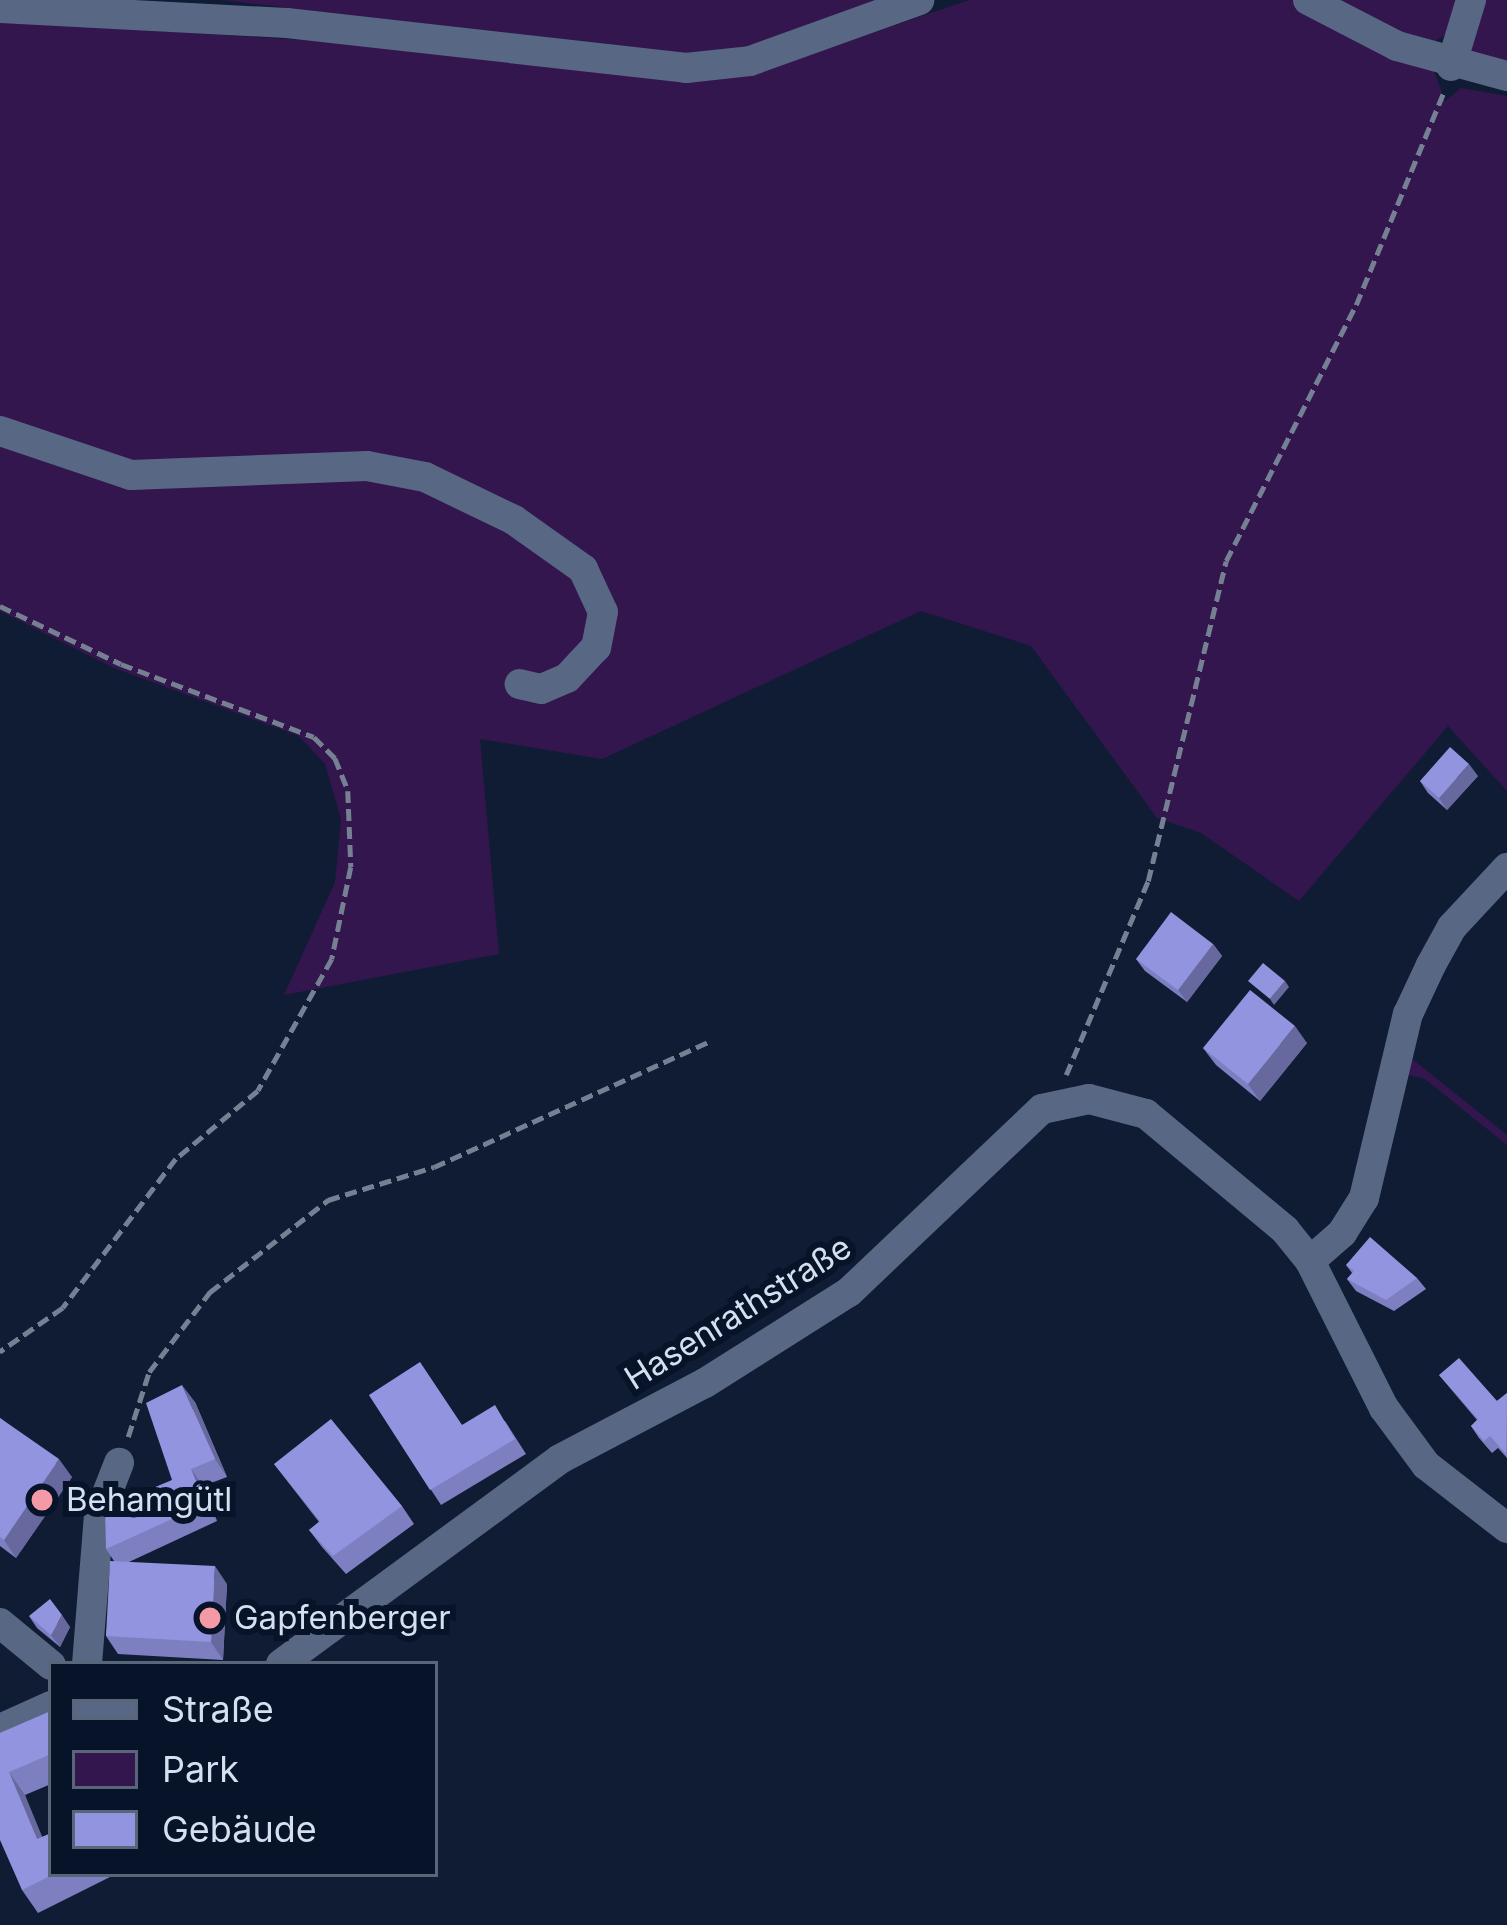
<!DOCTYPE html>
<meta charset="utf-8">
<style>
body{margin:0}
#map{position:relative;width:1507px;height:1925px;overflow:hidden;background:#0f1c33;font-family:Inter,sans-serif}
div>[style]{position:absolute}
.green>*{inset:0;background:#33164d}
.path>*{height:4.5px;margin-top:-2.25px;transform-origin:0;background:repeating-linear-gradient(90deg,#758093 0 12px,transparent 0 18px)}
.minor>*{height:30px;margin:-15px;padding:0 15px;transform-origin:15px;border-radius:15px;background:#586884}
.wall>*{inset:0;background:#7e7fc1}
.shaded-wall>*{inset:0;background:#67689d}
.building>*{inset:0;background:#9394e0}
.dots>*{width:33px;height:33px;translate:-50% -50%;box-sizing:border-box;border:6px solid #061329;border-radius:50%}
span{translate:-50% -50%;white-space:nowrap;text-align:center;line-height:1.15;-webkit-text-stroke:12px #061329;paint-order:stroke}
.street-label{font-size:33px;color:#d5dfef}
.poi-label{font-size:33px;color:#d5dfef}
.left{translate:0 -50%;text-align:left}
.legend{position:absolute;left:48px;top:1661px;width:390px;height:216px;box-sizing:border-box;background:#061329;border:3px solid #596578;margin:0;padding:15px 21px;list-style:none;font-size:36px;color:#d5dfef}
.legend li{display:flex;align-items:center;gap:24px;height:60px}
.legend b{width:60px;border:3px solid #596578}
</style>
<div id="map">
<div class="green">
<i style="clip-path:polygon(221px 0,892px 0,744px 54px,690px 55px)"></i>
<i style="clip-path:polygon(969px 0,1293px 0,1434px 71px,1445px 101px,1461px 88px,1507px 96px,1507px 791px,1448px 726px,1299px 901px,1201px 833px,1157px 818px,1031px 646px,921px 611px,602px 759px,480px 739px,499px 954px,284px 995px,335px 882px,341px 819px,325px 764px,299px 736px,114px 668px,0 611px,0 21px,767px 69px)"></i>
<i style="clip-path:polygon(1332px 0,1458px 0,1445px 35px,1427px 46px)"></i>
<i style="clip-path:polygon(1481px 0,1507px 0,1507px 60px,1477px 59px,1467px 47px)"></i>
<i style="clip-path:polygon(1406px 1054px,1507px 1135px,1507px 1145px,1425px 1079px,1401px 1073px)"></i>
</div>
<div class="path">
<i style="left:0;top:606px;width:134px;rotate:25.6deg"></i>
<i style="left:121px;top:664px;width:206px;rotate:20.7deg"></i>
<i style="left:314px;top:737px;width:30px;rotate:45deg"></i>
<i style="left:335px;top:758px;width:35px;rotate:68deg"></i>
<i style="left:348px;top:791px;width:76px;rotate:87.7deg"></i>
<i style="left:351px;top:867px;width:94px;rotate:101.7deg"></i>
<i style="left:332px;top:959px;width:151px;rotate:119.3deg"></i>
<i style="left:258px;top:1091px;width:107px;rotate:140.3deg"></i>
<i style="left:176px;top:1159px;width:187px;rotate:127.2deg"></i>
<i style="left:63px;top:1308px;width:77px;rotate:145.1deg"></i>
<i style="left:1066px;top:1075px;width:211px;rotate:-67.1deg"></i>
<i style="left:1148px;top:881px;width:329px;rotate:-76.3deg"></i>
<i style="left:1226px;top:561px;width:287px;rotate:-63.1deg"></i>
<i style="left:1356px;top:305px;width:228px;rotate:-67.6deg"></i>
<i style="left:128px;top:1437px;width:68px;rotate:-72.1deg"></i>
<i style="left:149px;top:1372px;width:101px;rotate:-52.7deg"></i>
<i style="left:210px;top:1292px;width:150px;rotate:-37.9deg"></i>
<i style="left:328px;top:1200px;width:111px;rotate:-17.3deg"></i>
<i style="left:434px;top:1167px;width:303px;rotate:-24.5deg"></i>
</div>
<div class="minor">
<i style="left:1308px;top:0;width:100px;rotate:27.3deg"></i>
<i style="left:1397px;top:46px;width:114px;rotate:15.3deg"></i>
<i style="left:0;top:8px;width:287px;rotate:3deg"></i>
<i style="left:287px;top:23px;width:402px;rotate:6.4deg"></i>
<i style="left:686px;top:68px;width:64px;rotate:-6.2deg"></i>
<i style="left:750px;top:61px;width:180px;rotate:-19.8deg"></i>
<i style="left:1451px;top:66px;width:69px;rotate:-73.1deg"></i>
<i style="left:0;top:431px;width:138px;rotate:18.6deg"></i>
<i style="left:131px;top:475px;width:236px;rotate:-2.2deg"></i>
<i style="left:367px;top:466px;width:59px;rotate:10.7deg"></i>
<i style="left:425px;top:477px;width:99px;rotate:25.8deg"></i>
<i style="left:514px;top:520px;width:85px;rotate:35.4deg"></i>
<i style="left:583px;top:569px;width:47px;rotate:65.1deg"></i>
<i style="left:603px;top:612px;width:36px;rotate:101deg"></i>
<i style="left:596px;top:647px;width:42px;rotate:133.1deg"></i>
<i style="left:567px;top:678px;width:28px;rotate:157deg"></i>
<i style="left:541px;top:689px;width:22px;rotate:-167deg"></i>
<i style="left:1310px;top:1261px;width:43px;rotate:-41.2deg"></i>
<i style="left:1342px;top:1233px;width:41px;rotate:-57.8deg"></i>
<i style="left:1364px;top:1198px;width:189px;rotate:-76.6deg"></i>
<i style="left:1408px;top:1014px;width:54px;rotate:-64.9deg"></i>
<i style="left:1431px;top:965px;width:43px;rotate:-61.1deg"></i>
<i style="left:1452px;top:927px;width:81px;rotate:-47deg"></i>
<i style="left:0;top:1623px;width:66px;rotate:39.5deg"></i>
<i style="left:87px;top:1664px;width:150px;rotate:-85.4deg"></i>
<i style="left:99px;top:1514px;width:55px;rotate:-68.6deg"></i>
<i style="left:281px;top:1664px;width:346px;rotate:-36.3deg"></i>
<i style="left:560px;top:1459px;width:164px;rotate:-27.7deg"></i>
<i style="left:705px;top:1383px;width:170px;rotate:-32.3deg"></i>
<i style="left:849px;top:1292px;width:266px;rotate:-43.5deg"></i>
<i style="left:1042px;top:1109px;width:48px;rotate:-12deg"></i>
<i style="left:1089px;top:1099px;width:59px;rotate:14.7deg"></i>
<i style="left:1146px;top:1114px;width:181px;rotate:39.8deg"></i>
<i style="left:1285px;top:1230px;width:40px;rotate:51deg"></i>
<i style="left:1310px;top:1261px;width:165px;rotate:63.3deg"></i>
<i style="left:1384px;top:1408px;width:71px;rotate:53.6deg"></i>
<i style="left:1426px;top:1465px;width:103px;rotate:37.9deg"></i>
<i style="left:0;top:1729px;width:56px;rotate:-24.3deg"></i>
</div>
<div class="wall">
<i style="clip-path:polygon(1478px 776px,1447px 810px,1428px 793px,1420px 781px)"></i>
<i style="clip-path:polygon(1213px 944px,1222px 956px,1187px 1002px,1145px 971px,1136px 959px)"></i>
<i style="clip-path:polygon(1307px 1043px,1260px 1101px,1216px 1065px,1203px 1048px)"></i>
<i style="clip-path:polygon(1346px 1265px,1417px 1278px,1426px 1289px,1394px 1311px,1356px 1291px,1347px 1279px,1352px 1273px)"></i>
<i style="clip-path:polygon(1439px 1375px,1497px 1401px,1507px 1393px,1507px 1458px,1498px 1448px,1492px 1453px,1479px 1438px,1471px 1426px,1477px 1420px)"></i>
<i style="clip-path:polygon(369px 1395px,463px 1425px,505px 1421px,526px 1454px,441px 1505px)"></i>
<i style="clip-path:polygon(195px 1402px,227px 1477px,203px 1486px,217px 1521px,129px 1562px,227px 1584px,223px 1660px,118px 1654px,106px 1636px,114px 1561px,106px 1549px,172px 1480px)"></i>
<i style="clip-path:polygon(0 1418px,72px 1477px,16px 1558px,0 1546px)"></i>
<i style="clip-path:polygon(274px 1464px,402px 1506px,414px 1524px,346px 1574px,322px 1547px,309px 1530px,319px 1522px)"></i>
<i style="clip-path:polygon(29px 1616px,70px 1627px,60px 1647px,37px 1628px)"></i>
<i style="clip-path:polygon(51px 1711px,51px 1784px,25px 1795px,51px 1874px,116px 1874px,38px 1913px,22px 1890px,0 1733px)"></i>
</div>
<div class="shaded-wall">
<i style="clip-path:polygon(1469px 764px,1478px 776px,1447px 810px,1439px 798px)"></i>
<i style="clip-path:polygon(1213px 944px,1222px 956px,1187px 1002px,1178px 990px)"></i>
<i style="clip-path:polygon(1285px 981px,1289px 987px,1274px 1005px,1270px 999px)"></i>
<i style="clip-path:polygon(1295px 1026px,1307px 1043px,1260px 1101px,1248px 1084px)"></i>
<i style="clip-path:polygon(182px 1385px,195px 1402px,227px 1477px,215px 1459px)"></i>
<i style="clip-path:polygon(59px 1459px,72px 1477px,16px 1558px,4px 1540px)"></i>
<i style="clip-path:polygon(191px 1469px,203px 1486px,217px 1521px,205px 1504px)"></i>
<i style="clip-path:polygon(215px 1566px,227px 1584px,223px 1660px,211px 1642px)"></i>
<i style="clip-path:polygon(62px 1615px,70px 1627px,60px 1647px,51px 1635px)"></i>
<i style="clip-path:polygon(9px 1772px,25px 1795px,51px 1858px,37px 1839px)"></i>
</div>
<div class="building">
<i style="clip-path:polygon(1450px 747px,1469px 764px,1439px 798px,1420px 781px)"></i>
<i style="clip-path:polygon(1171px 912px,1213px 944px,1178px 990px,1136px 959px)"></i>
<i style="clip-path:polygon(1263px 963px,1285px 981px,1270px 999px,1248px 981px)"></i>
<i style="clip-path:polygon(1250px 990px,1295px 1026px,1248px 1084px,1203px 1048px)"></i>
<i style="clip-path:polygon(1370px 1237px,1417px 1278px,1386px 1300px,1347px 1279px,1354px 1271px,1346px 1265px)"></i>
<i style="clip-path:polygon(1459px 1358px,1497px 1401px,1507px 1393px,1506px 1454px,1490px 1436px,1484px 1441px,1471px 1426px,1478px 1419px,1439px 1375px)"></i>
<i style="clip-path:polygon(420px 1362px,462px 1425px,495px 1405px,515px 1439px,430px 1490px,369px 1395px)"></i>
<i style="clip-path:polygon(182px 1385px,215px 1459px,191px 1469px,205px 1504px,106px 1549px,105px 1508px,172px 1480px,146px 1403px)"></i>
<i style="clip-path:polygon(0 1418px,59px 1459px,4px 1540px,0 1537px)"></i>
<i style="clip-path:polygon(331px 1419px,402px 1506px,333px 1556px,309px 1530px,320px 1521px,274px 1464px)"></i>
<i style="clip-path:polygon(110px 1561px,215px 1566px,211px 1642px,106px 1636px)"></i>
<i style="clip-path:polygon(50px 1599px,62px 1615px,51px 1635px,29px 1616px)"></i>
<i style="clip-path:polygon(51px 1711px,51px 1754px,9px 1772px,37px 1839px,51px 1833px,51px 1874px,54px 1874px,22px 1890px,0 1840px,0 1733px)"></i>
</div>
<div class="dots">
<i style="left:42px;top:1500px;background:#f49aa6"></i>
<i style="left:210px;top:1618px;background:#f49aa6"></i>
</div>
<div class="street-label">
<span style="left:738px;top:1313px;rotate:-32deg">Hasenrathstraße</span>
</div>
<div class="poi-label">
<span class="left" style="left:66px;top:1500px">Behamgütl</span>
<span class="left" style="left:234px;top:1618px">Gapfenberger</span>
</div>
<ul class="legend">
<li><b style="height:15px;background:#586884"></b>Straße</li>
<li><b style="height:33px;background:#33164d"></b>Park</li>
<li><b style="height:33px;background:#9394e0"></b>Gebäude</li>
</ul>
</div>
